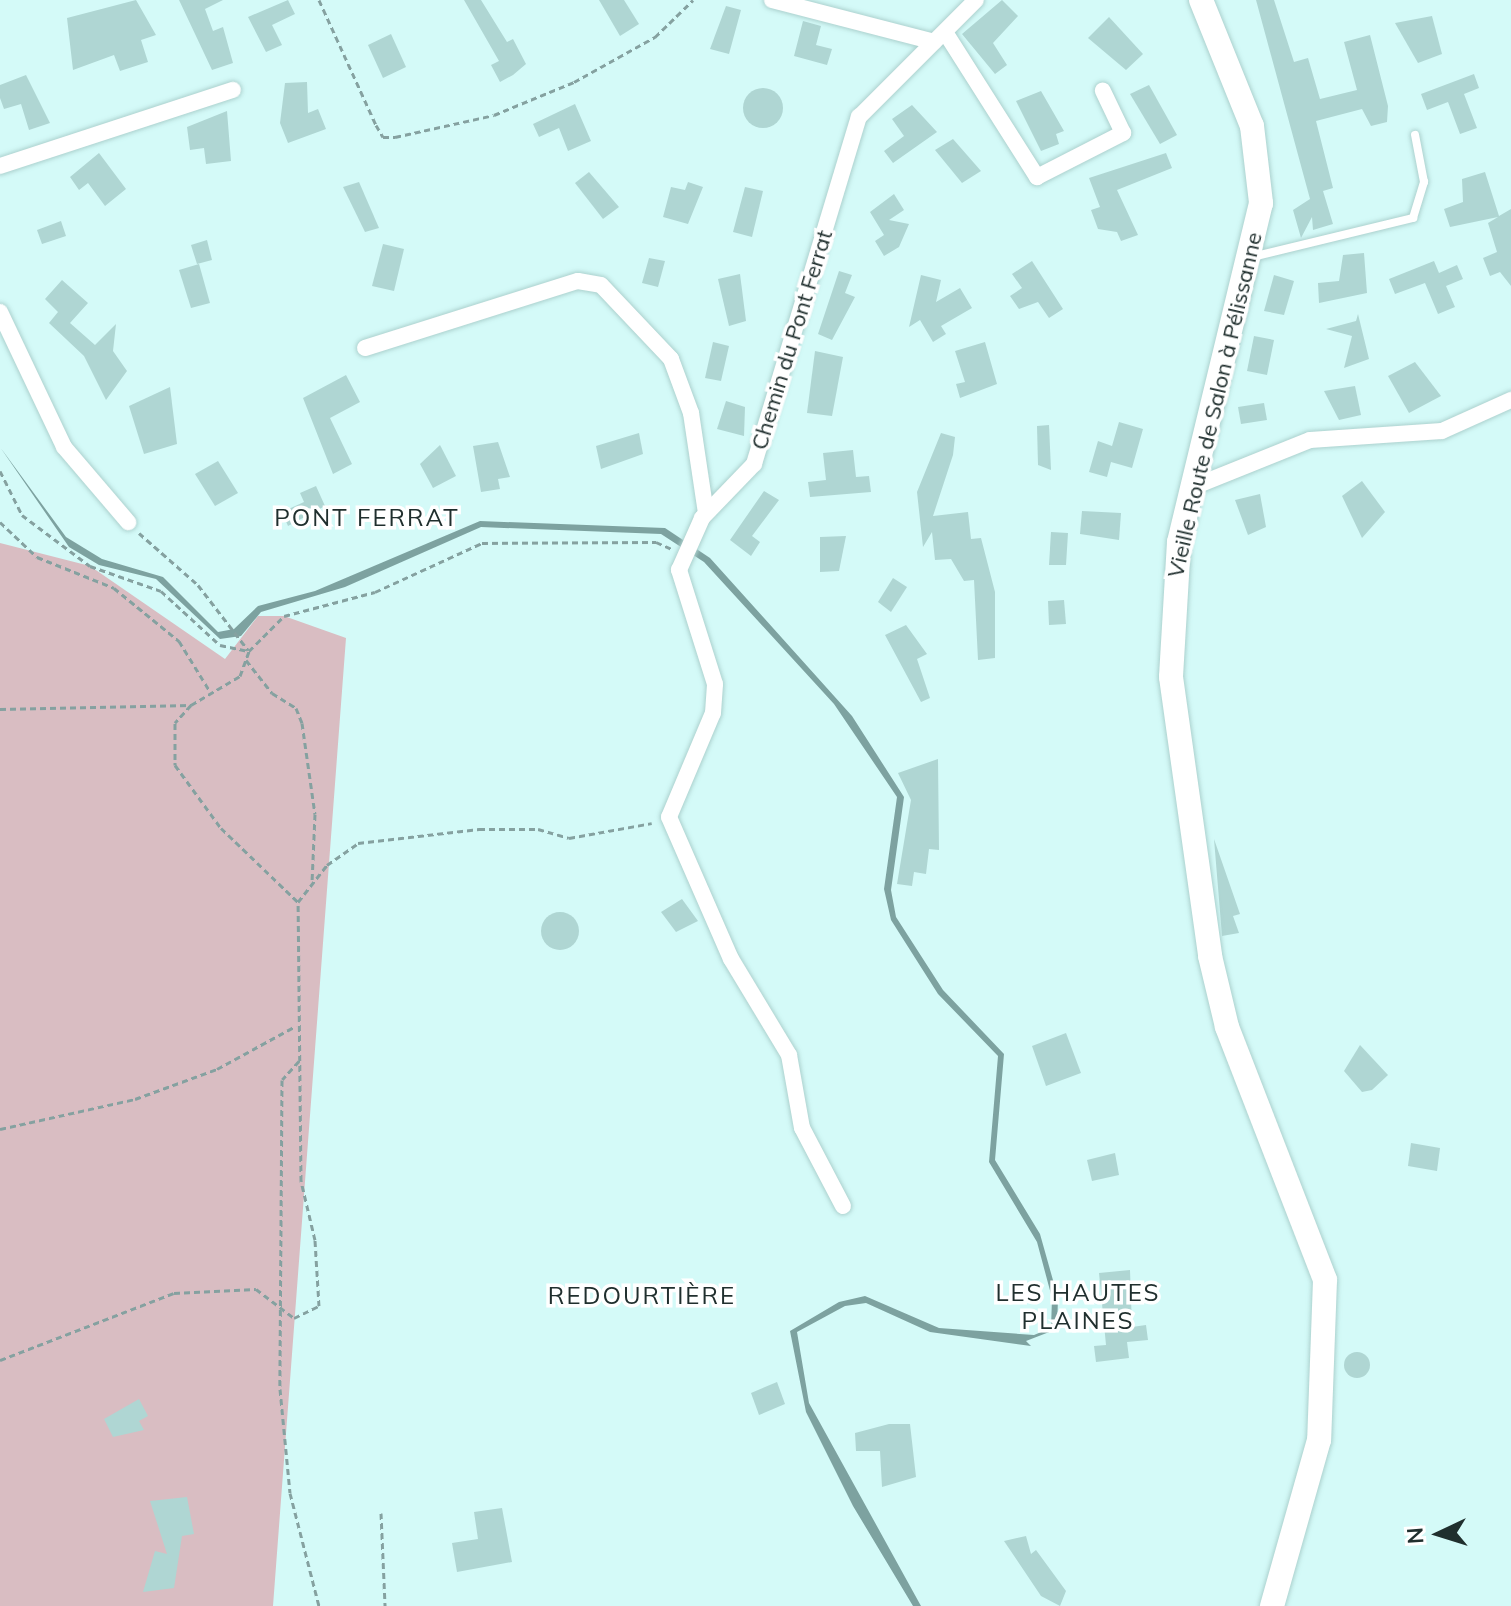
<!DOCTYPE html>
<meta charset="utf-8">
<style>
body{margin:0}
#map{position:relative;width:1511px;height:1606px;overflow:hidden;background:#d4faf8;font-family:Mulish,sans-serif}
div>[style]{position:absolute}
.green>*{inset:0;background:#d9bdc2}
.water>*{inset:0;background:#7da2a0}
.building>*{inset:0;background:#afd6d3}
.round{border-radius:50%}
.path>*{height:3px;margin-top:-1.5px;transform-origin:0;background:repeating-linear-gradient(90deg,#85a1a0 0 6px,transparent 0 10px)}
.roads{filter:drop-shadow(0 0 2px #acd1ce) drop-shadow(0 0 2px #acd1ce)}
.lane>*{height:8px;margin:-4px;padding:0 4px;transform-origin:4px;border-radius:4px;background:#fff}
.street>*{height:16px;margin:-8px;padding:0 8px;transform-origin:8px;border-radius:8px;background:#fff}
.secondary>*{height:24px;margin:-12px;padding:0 12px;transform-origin:12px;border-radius:12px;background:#fff}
span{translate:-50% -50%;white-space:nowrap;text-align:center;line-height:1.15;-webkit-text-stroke:7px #fff;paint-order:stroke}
.street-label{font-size:22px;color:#202f2e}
.neighbourhood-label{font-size:24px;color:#202f2e;letter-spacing:2px}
.north{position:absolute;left:1399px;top:1494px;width:80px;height:80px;-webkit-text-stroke:6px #fff;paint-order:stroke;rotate:266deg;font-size:22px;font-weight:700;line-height:32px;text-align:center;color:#202f2e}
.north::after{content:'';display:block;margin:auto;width:28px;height:36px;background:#202f2e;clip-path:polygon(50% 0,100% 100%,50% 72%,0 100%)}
</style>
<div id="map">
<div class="green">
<i style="clip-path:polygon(0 543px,90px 566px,225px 659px,258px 616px,284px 616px,346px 638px,273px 1606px,0 1606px)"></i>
</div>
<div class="water">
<i style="clip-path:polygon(0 447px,66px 537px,102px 559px,163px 577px,218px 632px,234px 629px,258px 606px,315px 591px,480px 521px,665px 528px,710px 558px,852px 716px,904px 797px,891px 890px,896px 917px,943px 990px,1004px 1054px,995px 1160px,1040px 1234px,1058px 1298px,1057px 1329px,1026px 1341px,1031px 1346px,930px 1332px,866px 1303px,845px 1306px,797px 1332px,809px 1403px,921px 1606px,913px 1606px,853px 1506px,806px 1412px,790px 1331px,839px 1302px,865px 1296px,939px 1328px,1034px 1335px,1051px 1328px,1052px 1298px,1037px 1242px,989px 1162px,998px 1056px,938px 994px,891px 920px,884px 889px,897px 797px,834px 704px,704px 562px,661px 534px,481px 527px,345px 587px,261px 612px,241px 636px,220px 639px,156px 579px,99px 565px,69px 547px)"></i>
</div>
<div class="building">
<i style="clip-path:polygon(136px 0,156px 35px,141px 40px,148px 62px,120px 71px,114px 55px,73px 70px,67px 18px)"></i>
<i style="clip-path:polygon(179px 0,223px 0,205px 9px,213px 31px,223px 27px,233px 63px,212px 70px)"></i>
<i style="clip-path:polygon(288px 0,295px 14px,272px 25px,282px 45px,266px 52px,248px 17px)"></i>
<i style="clip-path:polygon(464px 0,481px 0,507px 42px,513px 39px,526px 64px,513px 75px,500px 82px,491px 65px,499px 61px)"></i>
<i style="clip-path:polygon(599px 0,624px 0,639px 24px,620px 36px)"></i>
<i style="clip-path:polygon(1002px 0,1018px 16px,993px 43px,1007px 65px,995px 74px,962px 34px)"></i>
<i style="clip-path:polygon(1256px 0,1274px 0,1294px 62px,1308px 58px,1320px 99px,1357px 90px,1344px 42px,1370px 35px,1388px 106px,1387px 122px,1371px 126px,1362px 109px,1316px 121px,1333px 188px,1323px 191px,1333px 224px,1313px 230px,1312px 217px,1301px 238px,1293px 210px,1310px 199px)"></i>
<i style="clip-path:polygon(726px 6px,741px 10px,729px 54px,710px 49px)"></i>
<i style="clip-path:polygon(1432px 16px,1442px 54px,1418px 63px,1395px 23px)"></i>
<i style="clip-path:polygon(1109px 17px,1143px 54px,1126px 70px,1088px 38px)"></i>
<i style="clip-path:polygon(803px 21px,821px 26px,816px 45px,832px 49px,827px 65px,794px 56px)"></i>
<i style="clip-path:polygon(391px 34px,406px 67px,383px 78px,368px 45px)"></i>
<i style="clip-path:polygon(1474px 74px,1479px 88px,1464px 94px,1477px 128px,1460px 134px,1448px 102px,1427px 110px,1421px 94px)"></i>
<i style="clip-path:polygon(26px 75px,50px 123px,29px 130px,21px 104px,4px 109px,0 98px,0 85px)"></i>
<i style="clip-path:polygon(307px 82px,308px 113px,318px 109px,326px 129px,288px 143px,280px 123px,285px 83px)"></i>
<i style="clip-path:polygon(1149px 85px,1177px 135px,1160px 144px,1130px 94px)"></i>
<i class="round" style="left:743px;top:88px;width:40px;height:40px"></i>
<i style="clip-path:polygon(1041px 91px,1064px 131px,1056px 134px,1059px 144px,1041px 151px,1016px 101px)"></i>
<i style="clip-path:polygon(575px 104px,591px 141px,568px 151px,559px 128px,539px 137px,533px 124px)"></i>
<i style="clip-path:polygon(912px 105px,937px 132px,893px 163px,884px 151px,904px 136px,892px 119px)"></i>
<i style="clip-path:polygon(227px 111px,231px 161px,206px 164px,204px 148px,190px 150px,187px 127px)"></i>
<i style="clip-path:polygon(953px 139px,981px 171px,962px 183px,935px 150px)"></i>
<i style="clip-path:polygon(99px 153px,126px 189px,105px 206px,88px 183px,79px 190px,70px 177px)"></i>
<i style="clip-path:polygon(1166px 153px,1172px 168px,1117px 190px,1138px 235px,1121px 241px,1117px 232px,1098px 229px,1091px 210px,1100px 207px,1089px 178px)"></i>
<i style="clip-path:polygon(589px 172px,619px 207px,603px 219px,575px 183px)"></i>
<i style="clip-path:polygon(1485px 172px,1499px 216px,1511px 209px,1511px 286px,1500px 272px,1490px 276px,1483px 258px,1497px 252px,1488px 223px,1498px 217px,1450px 227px,1444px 209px,1463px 202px,1462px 179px)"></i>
<i style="clip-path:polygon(359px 182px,379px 228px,365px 232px,343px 187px)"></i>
<i style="clip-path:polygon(688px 182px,703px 187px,688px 224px,663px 217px,671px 187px,685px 190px)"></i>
<i style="clip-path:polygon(745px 187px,763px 191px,752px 237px,733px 232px)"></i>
<i style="clip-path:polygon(894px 194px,904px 210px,889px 220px,909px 224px,899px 247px,884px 256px,875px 241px,884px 235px,870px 212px)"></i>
<i style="clip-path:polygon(61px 221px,66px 236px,42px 244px,37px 230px)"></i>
<i style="clip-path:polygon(207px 240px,212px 260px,197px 264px,191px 245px)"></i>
<i style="clip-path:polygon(383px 244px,404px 249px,394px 291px,372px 286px)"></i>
<i style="clip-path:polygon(1364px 253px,1367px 293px,1319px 303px,1318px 283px,1339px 281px,1343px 255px)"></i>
<i style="clip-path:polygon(649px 258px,665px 261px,658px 287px,642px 283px)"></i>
<i style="clip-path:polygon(1032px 261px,1063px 309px,1049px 318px,1038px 302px,1019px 309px,1010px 296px,1022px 288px,1012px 274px)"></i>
<i style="clip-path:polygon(1434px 261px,1439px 273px,1457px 265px,1463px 279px,1446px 286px,1455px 307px,1438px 314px,1425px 283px,1395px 294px,1389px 279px)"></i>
<i style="clip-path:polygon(199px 264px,210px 303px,191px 308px,179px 270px)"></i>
<i style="clip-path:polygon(839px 271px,852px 275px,845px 293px,855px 297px,832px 340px,818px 334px)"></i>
<i style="clip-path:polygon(740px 274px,746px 321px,729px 326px,718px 279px)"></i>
<i style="clip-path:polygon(921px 275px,941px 280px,936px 302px,960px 288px,972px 308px,941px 326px,946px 334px,933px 342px,920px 320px,909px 327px)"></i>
<i style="clip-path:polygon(1274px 275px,1294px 281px,1284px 315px,1264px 311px)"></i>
<i style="clip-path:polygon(62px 280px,88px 303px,70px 323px,95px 345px,116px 324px,113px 351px,127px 371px,106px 400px,84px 356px,49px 323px,58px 312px,45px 299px)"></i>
<i style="clip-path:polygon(1358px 314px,1369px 359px,1344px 368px,1352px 336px,1326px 329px,1356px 321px)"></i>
<i style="clip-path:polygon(1254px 336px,1274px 340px,1267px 375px,1247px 371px)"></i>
<i style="clip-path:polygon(713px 342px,729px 346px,721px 381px,705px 378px)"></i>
<i style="clip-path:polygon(985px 342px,997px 384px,960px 398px,956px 384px,965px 382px,955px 351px)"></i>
<i style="clip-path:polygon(815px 351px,843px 357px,832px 416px,807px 413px)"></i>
<i style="clip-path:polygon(1415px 362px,1441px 396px,1409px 413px,1388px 376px)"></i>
<i style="clip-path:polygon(346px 375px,360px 402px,330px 418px,352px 464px,333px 474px,303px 398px)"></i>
<i style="clip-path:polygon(1355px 386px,1361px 415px,1339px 420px,1324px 391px)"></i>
<i style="clip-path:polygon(170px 387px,177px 444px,144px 454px,129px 406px)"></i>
<i style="clip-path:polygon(726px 401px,745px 407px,744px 436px,717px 429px)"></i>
<i style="clip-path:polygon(1264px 403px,1267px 420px,1241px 424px,1238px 407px)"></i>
<i style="clip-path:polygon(1119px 422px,1143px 429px,1132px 468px,1111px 462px,1107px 477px,1089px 472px,1098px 441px,1112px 446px)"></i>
<i style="clip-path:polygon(1049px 425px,1051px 470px,1038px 465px,1037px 426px)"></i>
<i style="clip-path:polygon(639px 433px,643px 454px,601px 469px,596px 446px)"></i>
<i style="clip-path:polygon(941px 433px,955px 437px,953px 455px,933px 516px,968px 512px,971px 539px,981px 538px,995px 592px,995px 658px,978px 660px,974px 580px,964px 581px,951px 559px,935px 560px,932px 532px,923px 547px,917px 492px)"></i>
<i style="clip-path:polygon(498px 442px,510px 477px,498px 479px,500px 489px,481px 492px,473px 446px)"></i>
<i style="clip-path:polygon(440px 445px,456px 476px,433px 488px,420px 464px)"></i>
<i style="clip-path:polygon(853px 450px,856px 477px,869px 476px,871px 492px,810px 497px,808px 482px,826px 480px,823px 453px)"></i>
<i style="clip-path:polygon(218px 461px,238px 493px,215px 506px,195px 474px)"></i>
<i style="clip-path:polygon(1362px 481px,1385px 512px,1362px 538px,1342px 496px)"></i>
<i style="clip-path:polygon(316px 486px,325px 506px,288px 526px,282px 512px,304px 502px,300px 493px)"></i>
<i style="clip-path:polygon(764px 491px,779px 500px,752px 536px,760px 542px,751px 556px,730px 540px)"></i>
<i style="clip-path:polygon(1260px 494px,1266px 527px,1248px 535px,1235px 500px)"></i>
<i style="clip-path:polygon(1082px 511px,1121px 513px,1119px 540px,1080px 534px)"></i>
<i style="clip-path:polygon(1051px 532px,1068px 533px,1066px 565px,1049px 565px)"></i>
<i style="clip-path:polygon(846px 536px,839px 571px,820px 572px,820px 537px)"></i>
<i style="clip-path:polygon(893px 578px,907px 587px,891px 612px,878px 602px)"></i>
<i style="clip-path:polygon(1064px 600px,1066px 624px,1049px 625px,1048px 601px)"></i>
<i style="clip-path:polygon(906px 625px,927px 654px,917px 659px,930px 698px,921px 702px,885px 635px)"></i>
<i style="clip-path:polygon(938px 759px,939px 850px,929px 849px,926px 874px,914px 872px,912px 886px,897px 884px,911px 800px,898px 773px)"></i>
<i style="clip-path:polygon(1214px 839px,1240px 914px,1233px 916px,1239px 933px,1222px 936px)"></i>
<i style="clip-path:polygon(682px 899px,698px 921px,676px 932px,661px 912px)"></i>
<i class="round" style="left:541px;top:912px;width:38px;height:38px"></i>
<i style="clip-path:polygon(1066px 1033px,1081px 1073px,1046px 1086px,1032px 1046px)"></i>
<i style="clip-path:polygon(1360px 1045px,1388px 1075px,1372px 1090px,1362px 1092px,1344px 1071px)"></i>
<i style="clip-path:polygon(1411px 1143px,1440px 1148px,1437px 1171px,1408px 1166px)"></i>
<i style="clip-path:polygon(1115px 1153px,1119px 1175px,1092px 1181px,1087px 1160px)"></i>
<i style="clip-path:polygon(1130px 1270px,1132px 1327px,1146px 1325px,1148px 1340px,1127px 1342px,1129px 1358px,1096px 1362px,1094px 1346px,1106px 1345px,1099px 1273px)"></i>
<i class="round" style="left:1344px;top:1352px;width:26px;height:26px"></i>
<i style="clip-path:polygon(777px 1382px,785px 1404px,759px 1415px,751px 1393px)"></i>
<i style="clip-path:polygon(139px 1399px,148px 1416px,139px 1421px,144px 1430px,113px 1437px,104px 1419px)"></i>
<i style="clip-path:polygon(889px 1424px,910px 1424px,916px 1477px,882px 1487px,880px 1451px,856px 1451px,855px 1433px)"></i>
<i style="clip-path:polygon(187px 1497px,194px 1534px,182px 1536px,174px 1588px,143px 1592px,155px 1551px,167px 1554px,150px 1501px)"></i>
<i style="clip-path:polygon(502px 1508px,512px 1562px,457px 1572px,452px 1543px,478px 1539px,474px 1512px)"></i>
<i style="clip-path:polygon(1026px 1536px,1031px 1554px,1036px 1550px,1066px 1591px,1060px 1606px,1041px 1596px,1004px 1541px)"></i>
</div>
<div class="path">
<i style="left:319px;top:0;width:137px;rotate:65.5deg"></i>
<i style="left:376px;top:125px;width:14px;rotate:60deg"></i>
<i style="left:383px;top:137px;width:12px"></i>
<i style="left:395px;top:137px;width:101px;rotate:-12.5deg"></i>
<i style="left:494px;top:115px;width:87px;rotate:-22.4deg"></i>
<i style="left:574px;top:82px;width:93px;rotate:-29.1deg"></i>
<i style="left:655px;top:37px;width:53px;rotate:-44.2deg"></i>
<i style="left:0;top:471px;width:49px;rotate:63.4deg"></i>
<i style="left:22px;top:515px;width:85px;rotate:36.9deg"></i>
<i style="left:90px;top:566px;width:75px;rotate:19.4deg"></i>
<i style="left:161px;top:591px;width:80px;rotate:42.5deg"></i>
<i style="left:220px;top:645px;width:30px;rotate:12deg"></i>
<i style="left:0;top:522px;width:51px;rotate:43.4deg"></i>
<i style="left:37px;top:557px;width:83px;rotate:21.9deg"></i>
<i style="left:114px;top:588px;width:84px;rotate:39.2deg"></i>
<i style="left:179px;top:641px;width:61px;rotate:58.4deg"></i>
<i style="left:139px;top:533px;width:79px;rotate:41.4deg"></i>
<i style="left:198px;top:585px;width:82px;rotate:52.4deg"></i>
<i style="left:246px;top:660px;width:42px;rotate:51.8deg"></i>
<i style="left:272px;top:693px;width:28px;rotate:32deg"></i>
<i style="left:296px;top:708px;width:16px;rotate:68deg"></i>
<i style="left:302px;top:723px;width:92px;rotate:81.9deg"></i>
<i style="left:315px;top:814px;width:69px;rotate:92.5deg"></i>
<i style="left:191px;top:705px;width:57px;rotate:-30.6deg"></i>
<i style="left:240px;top:676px;width:27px;rotate:-70deg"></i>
<i style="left:249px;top:651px;width:49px;rotate:-45deg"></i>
<i style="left:284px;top:616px;width:94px;rotate:-14.8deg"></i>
<i style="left:375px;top:592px;width:118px;rotate:-24.6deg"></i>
<i style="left:482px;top:543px;width:174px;rotate:-0.3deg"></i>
<i style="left:656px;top:542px;width:17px;rotate:24deg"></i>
<i style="left:0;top:709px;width:191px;rotate:-1.2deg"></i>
<i style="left:191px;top:705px;width:24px;rotate:132deg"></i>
<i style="left:175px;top:723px;width:42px;rotate:90deg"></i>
<i style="left:175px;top:765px;width:78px;rotate:53.9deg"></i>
<i style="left:221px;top:828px;width:107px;rotate:43.9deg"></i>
<i style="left:298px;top:902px;width:47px;rotate:-51.9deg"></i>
<i style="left:327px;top:865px;width:38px;rotate:-35deg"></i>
<i style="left:358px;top:843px;width:122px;rotate:-6.6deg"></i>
<i style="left:479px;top:829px;width:59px"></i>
<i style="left:538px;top:829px;width:32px;rotate:16deg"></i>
<i style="left:569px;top:838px;width:84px;rotate:-10.2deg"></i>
<i style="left:299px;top:1061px;width:25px;rotate:132deg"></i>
<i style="left:282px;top:1080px;width:309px;rotate:90.4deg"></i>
<i style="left:280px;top:1389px;width:104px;rotate:84.5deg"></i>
<i style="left:290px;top:1493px;width:117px;rotate:75.6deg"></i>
<i style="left:0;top:1129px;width:138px;rotate:-12.5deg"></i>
<i style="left:135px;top:1099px;width:87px;rotate:-20.1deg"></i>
<i style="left:217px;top:1069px;width:90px;rotate:-28.6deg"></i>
<i style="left:0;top:1360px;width:186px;rotate:-21.1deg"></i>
<i style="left:174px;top:1293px;width:82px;rotate:-2.8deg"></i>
<i style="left:256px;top:1289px;width:48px;rotate:37.3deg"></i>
<i style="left:294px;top:1318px;width:28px;rotate:-26deg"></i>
<i style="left:319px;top:1306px;width:66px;rotate:-93.5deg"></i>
<i style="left:315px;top:1240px;width:61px;rotate:-103.3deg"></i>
<i style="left:301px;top:1181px;width:279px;rotate:-90.6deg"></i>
<i style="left:381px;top:1513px;width:93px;rotate:87.5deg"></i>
</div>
<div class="roads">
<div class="lane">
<i style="left:1252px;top:257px;width:166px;rotate:-13.6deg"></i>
<i style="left:1413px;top:218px;width:38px;rotate:-73deg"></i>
<i style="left:1424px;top:182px;width:48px;rotate:-100.8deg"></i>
</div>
<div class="street">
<i style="left:772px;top:0;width:167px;rotate:14.5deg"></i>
<i style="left:945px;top:32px;width:172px;rotate:57.6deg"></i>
<i style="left:1037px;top:177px;width:97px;rotate:-27.1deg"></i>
<i style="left:1123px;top:133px;width:47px;rotate:-115.5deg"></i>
<i style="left:0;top:166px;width:245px;rotate:-18.1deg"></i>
<i style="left:0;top:312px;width:149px;rotate:64.6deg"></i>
<i style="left:64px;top:447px;width:99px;rotate:49.5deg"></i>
<i style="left:365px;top:348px;width:223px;rotate:-17.5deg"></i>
<i style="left:578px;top:281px;width:23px;rotate:10deg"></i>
<i style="left:601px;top:285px;width:102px;rotate:46.6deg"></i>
<i style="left:671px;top:359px;width:58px;rotate:69.7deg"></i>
<i style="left:691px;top:413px;width:101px;rotate:81.5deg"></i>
<i style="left:1193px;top:487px;width:126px;rotate:-21.9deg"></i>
<i style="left:1310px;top:440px;width:132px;rotate:-3.9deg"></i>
<i style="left:1442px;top:431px;width:76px;rotate:-24.2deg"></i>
<i style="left:843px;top:1206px;width:88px;rotate:-117.7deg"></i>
<i style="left:802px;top:1128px;width:74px;rotate:-100.1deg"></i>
<i style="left:789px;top:1055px;width:112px;rotate:-121.1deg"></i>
<i style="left:731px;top:959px;width:155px;rotate:-113.6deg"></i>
<i style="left:669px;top:817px;width:113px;rotate:-67.1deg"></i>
<i style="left:713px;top:713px;width:29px;rotate:-86deg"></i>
<i style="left:715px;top:684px;width:120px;rotate:-107.5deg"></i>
<i style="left:679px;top:570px;width:57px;rotate:-66.1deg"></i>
<i style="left:702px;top:518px;width:75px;rotate:-46.1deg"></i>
<i style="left:754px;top:464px;width:363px;rotate:-73.2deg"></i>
<i style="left:859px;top:117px;width:165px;rotate:-45deg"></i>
</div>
<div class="secondary">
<i style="left:1201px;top:0;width:136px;rotate:68deg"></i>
<i style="left:1252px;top:126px;width:78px;rotate:83.3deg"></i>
<i style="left:1261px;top:203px;width:349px;rotate:103.6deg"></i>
<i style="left:1179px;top:542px;width:135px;rotate:93.4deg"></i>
<i style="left:1171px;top:677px;width:282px;rotate:82deg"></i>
<i style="left:1210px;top:956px;width:73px;rotate:76.5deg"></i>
<i style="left:1227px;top:1027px;width:271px;rotate:68.8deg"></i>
<i style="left:1325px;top:1280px;width:160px;rotate:92.1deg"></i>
<i style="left:1319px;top:1440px;width:173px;rotate:105.8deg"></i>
</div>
</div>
<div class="street-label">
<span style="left:792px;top:340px;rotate:-73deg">Chemin du Pont Ferrat</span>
<span style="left:1215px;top:405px;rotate:-77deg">Vieille Route de Salon à Pélissanne</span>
</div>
<div class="neighbourhood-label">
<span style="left:367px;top:518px">PONT FERRAT</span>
<span style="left:1078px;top:1307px">LES HAUTES<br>PLAINES</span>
<span style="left:642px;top:1296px">REDOURTIÈRE</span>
</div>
<div class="north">N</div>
</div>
